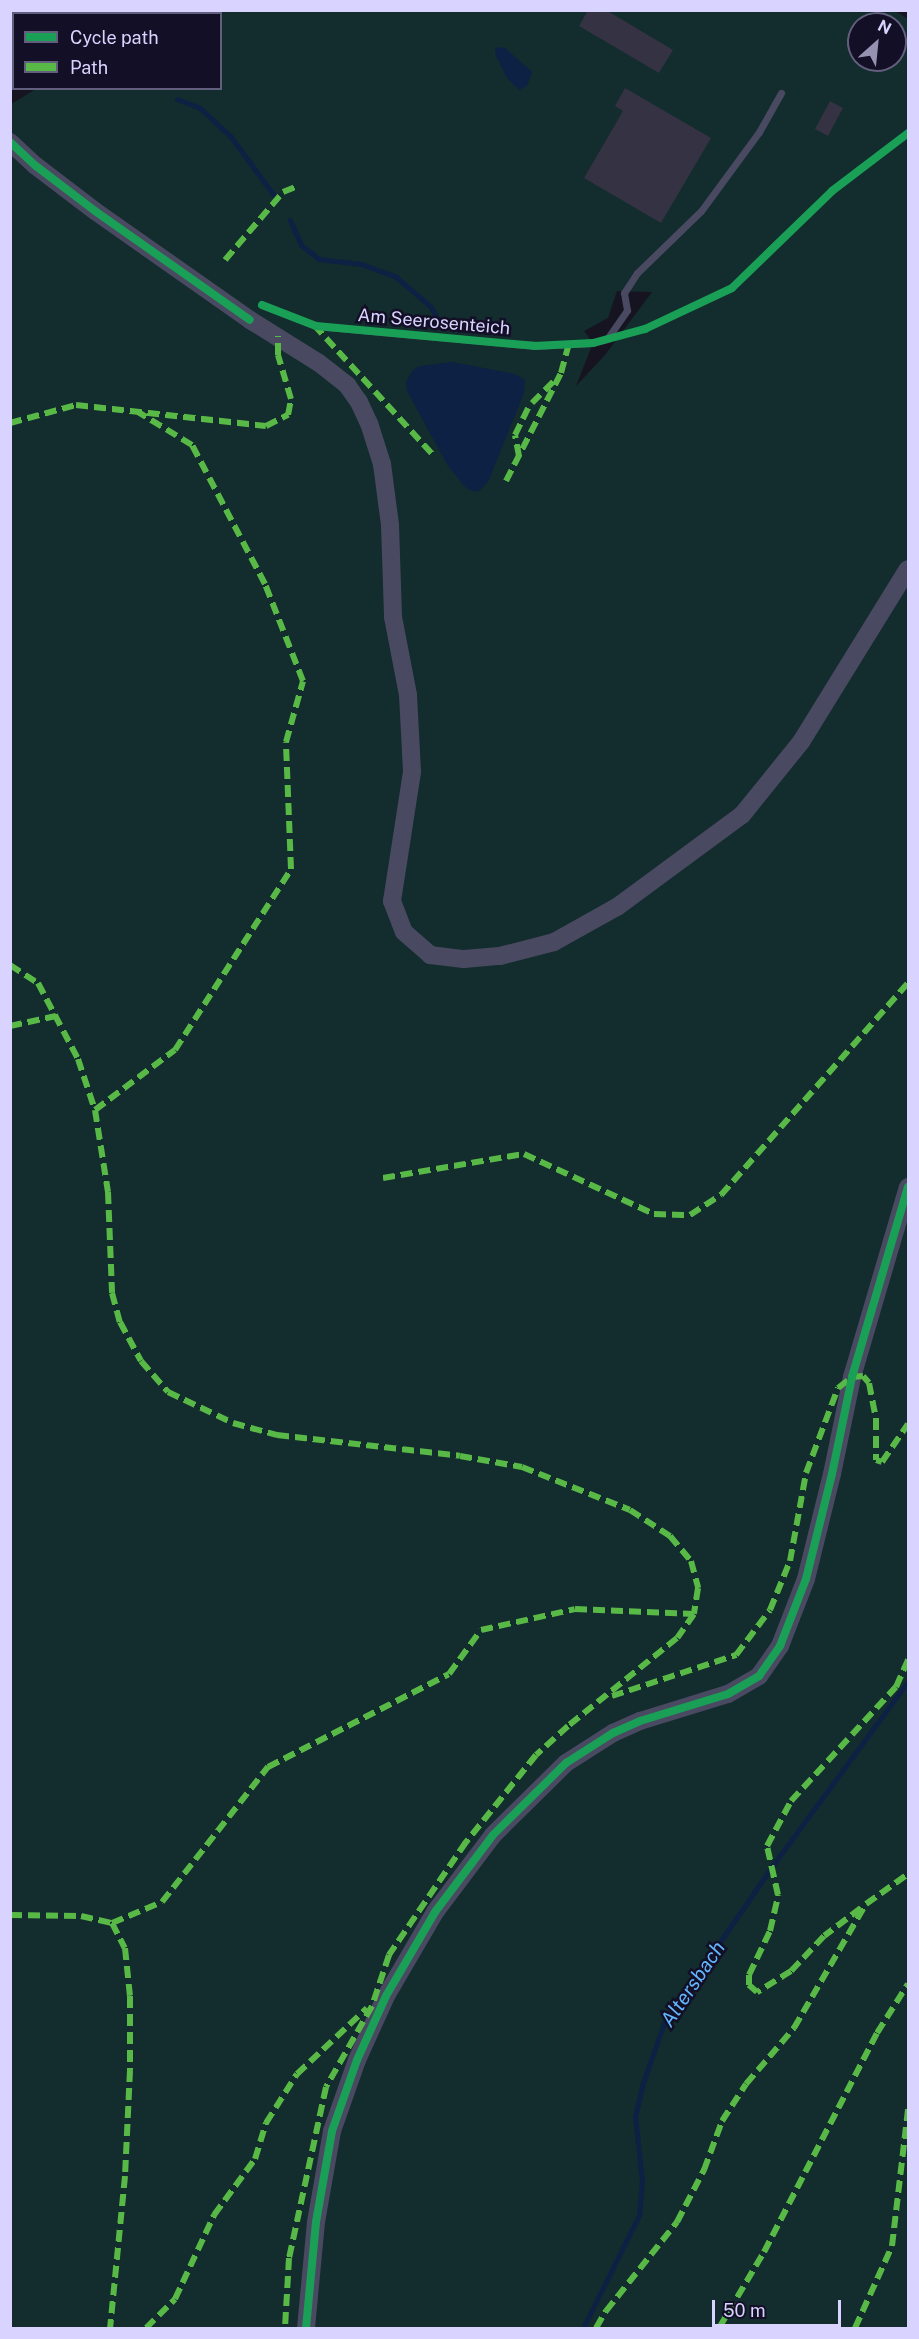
<!DOCTYPE html>
<style>
body{margin:0}
#map{position:relative;width:919px;height:2339px;overflow:hidden;background:#161421;font-family:"Public Sans",sans-serif}
div>[style]{position:absolute}
.green>*{inset:0;background:#132c2d}
.water>*{inset:0;background:#0d2144}
.stream>*{height:5px;margin:-2.5px;padding:0 2.5px;transform-origin:2.5px;border-radius:2.5px;background:#0d2144}
.building>*{inset:0;background:#343243}
.service>*{height:7px;margin:-3.5px;padding:0 3.5px;transform-origin:3.5px;border-radius:3.5px;background:#4a4962}
.tertiary>*{height:18px;margin:-9px;padding:0 9px;transform-origin:9px;border-radius:9px;background:#4a4962}
.quiet>*{height:6px;margin-top:-3px;transform-origin:0;background:repeating-linear-gradient(90deg,#58b947 0 12px,transparent 0 18px)}
.cycleway>*{height:8px;margin:-4px;padding:0 4px;transform-origin:4px;border-radius:4px;background:#1a9f57}
span{translate:-50% -50%;white-space:nowrap;text-align:center;line-height:1.15;-webkit-text-stroke:5px #130f26;paint-order:stroke}
.street-label{font-size:18px;color:#d9d4ff}
.water-label{font-size:20px;color:#62b6ff;font-style:italic}
.frame{position:absolute;inset:0;border:12px solid #d9d4ff;pointer-events:none}
.legend{position:absolute;left:12px;top:12px;width:210px;height:78px;box-sizing:border-box;background:#130f26;border:2px solid #625e7d;margin:0;padding:8px 10px;list-style:none;font-size:18px;color:#d9d4ff}
.legend li{display:flex;align-items:center;gap:12px;height:30px}
.legend b{width:30px;border:2px solid #625e7d}
.north{position:absolute;left:847px;top:12px;width:60px;height:60px;box-sizing:border-box;background:#130f26;border:2px solid #625e7d;border-radius:50%;rotate:27deg;font-size:16px;font-weight:700;line-height:24px;text-align:center;color:#d9d4ff}
.north::after{content:'';display:block;margin:auto;width:21px;height:27px;background:#9591b1;clip-path:polygon(50% 0,100% 100%,50% 72%,0 100%)}
.scale{position:absolute;left:712px;top:2300px;width:129px;height:27px;box-sizing:border-box;border:3px solid #d9d4ff;border-top:0;padding-left:8px;font-size:18px;line-height:21px;white-space:nowrap;color:#d9d4ff;-webkit-text-stroke:4px #130f26;paint-order:stroke}
</style>
<div id="map">
<div class="green">
<i style="clip-path:polygon(evenodd,101px 11px,895px 11px,908px 19px,908px 2328px,11px 2328px,11px 104px,36px 89px,220px 88px,220px 14px,102px 14px,101px 11px,859px 24px,895px 24px,895px 60px,859px 60px,859px 24px,101px 11px,617px 291px,652px 292px,605px 355px,576px 386px,593px 343px,584px 331px,608px 318px,617px 291px)"></i>
</div>
<div class="water">
<i style="clip-path:polygon(504px 47px,532px 72px,527px 86px,519px 90px,507px 78px,496px 56px,495px 48px)"></i>
<i style="clip-path:polygon(452px 362px,515px 374px,525px 380px,524px 393px,488px 482px,478px 492px,467px 489px,448px 466px,407px 391px,406px 382px,413px 370px,420px 366px)"></i>
</div>
<div class="stream">
<i style="left:123px;top:10px;width:4px;rotate:63deg"></i>
<i style="left:177px;top:99px;width:25px;rotate:21deg"></i>
<i style="left:200px;top:108px;width:42px;rotate:43.1deg"></i>
<i style="left:231px;top:137px;width:71px;rotate:53.6deg"></i>
<i style="left:290px;top:220px;width:27px;rotate:66deg"></i>
<i style="left:301px;top:245px;width:23px;rotate:38deg"></i>
<i style="left:319px;top:259px;width:42px;rotate:6.8deg"></i>
<i style="left:361px;top:264px;width:37px;rotate:20deg"></i>
<i style="left:396px;top:277px;width:46px;rotate:40.6deg"></i>
<i style="left:431px;top:307px;width:23px;rotate:61deg"></i>
<i style="left:583px;top:2328px;width:126px;rotate:-63.6deg"></i>
<i style="left:639px;top:2215px;width:34px;rotate:-85deg"></i>
<i style="left:642px;top:2181px;width:64px;rotate:-96.2deg"></i>
<i style="left:635px;top:2117px;width:35px;rotate:-77deg"></i>
<i style="left:643px;top:2083px;width:64px;rotate:-70.7deg"></i>
<i style="left:664px;top:2023px;width:192px;rotate:-55.4deg"></i>
<i style="left:773px;top:1865px;width:228px;rotate:-53.7deg"></i>
</div>
<div class="building">
<i style="clip-path:polygon(588px 10px,606px 10px,673px 50px,659px 73px,579px 26px)"></i>
<i style="clip-path:polygon(625px 88px,711px 138px,661px 223px,584px 178px,623px 111px,615px 106px)"></i>
<i style="clip-path:polygon(830px 101px,843px 108px,828px 136px,815px 129px)"></i>
</div>
<div class="service">
<i style="left:262px;top:305px;width:58px;rotate:21.3deg"></i>
<i style="left:316px;top:326px;width:219px;rotate:5.2deg"></i>
<i style="left:534px;top:346px;width:59px;rotate:-2.9deg"></i>
<i style="left:593px;top:343px;width:15px;rotate:-16deg"></i>
<i style="left:607px;top:339px;width:35px;rotate:-55deg"></i>
<i style="left:627px;top:310px;width:17px;rotate:-100deg"></i>
<i style="left:624px;top:293px;width:24px;rotate:-57deg"></i>
<i style="left:637px;top:273px;width:89px;rotate:-44.1deg"></i>
<i style="left:701px;top:211px;width:98px;rotate:-53.7deg"></i>
<i style="left:759px;top:132px;width:45px;rotate:-60.6deg"></i>
</div>
<div class="tertiary">
<i style="left:10px;top:142px;width:35px;rotate:43deg"></i>
<i style="left:36px;top:166px;width:74px;rotate:37.3deg"></i>
<i style="left:95px;top:211px;width:189px;rotate:35.1deg"></i>
<i style="left:250px;top:320px;width:81px;rotate:31.9deg"></i>
<i style="left:319px;top:363px;width:36px;rotate:38deg"></i>
<i style="left:347px;top:385px;width:21px;rotate:55deg"></i>
<i style="left:359px;top:402px;width:23px;rotate:65deg"></i>
<i style="left:369px;top:423px;width:43px;rotate:72.4deg"></i>
<i style="left:382px;top:464px;width:62px;rotate:82.5deg"></i>
<i style="left:390px;top:525px;width:92px;rotate:88.1deg"></i>
<i style="left:393px;top:617px;width:79px;rotate:79.1deg"></i>
<i style="left:408px;top:695px;width:77px;rotate:87deg"></i>
<i style="left:412px;top:772px;width:131px;rotate:98.8deg"></i>
<i style="left:392px;top:901px;width:33px;rotate:69deg"></i>
<i style="left:404px;top:932px;width:35px;rotate:41deg"></i>
<i style="left:430px;top:955px;width:34px;rotate:7deg"></i>
<i style="left:464px;top:959px;width:36px;rotate:-5deg"></i>
<i style="left:500px;top:956px;width:56px;rotate:-14.5deg"></i>
<i style="left:554px;top:942px;width:72px;rotate:-29.1deg"></i>
<i style="left:617px;top:907px;width:155px;rotate:-36.4deg"></i>
<i style="left:742px;top:815px;width:94px;rotate:-51.1deg"></i>
<i style="left:801px;top:742px;width:203px;rotate:-58.3deg"></i>
<i style="left:306px;top:2328px;width:106px;rotate:-84.6deg"></i>
<i style="left:316px;top:2222px;width:92px;rotate:-80deg"></i>
<i style="left:332px;top:2131px;width:75px;rotate:-70.6deg"></i>
<i style="left:357px;top:2060px;width:70px;rotate:-65.6deg"></i>
<i style="left:386px;top:1996px;width:97px;rotate:-59.7deg"></i>
<i style="left:435px;top:1912px;width:96px;rotate:-53deg"></i>
<i style="left:493px;top:1835px;width:103px;rotate:-44.6deg"></i>
<i style="left:566px;top:1763px;width:56px;rotate:-32.6deg"></i>
<i style="left:613px;top:1733px;width:30px;rotate:-24deg"></i>
<i style="left:640px;top:1721px;width:92px;rotate:-17.1deg"></i>
<i style="left:728px;top:1694px;width:36px;rotate:-30deg"></i>
<i style="left:759px;top:1676px;width:37px;rotate:-55deg"></i>
<i style="left:780px;top:1646px;width:72px;rotate:-68.8deg"></i>
<i style="left:806px;top:1579px;width:108px;rotate:-76.1deg"></i>
<i style="left:832px;top:1474px;width:99px;rotate:-78.3deg"></i>
<i style="left:852px;top:1377px;width:198px;rotate:-73.6deg"></i>
</div>
<div class="quiet">
<i style="left:225px;top:260px;width:89px;rotate:-49.5deg"></i>
<i style="left:283px;top:192px;width:16px;rotate:-22deg"></i>
<i style="left:314px;top:325px;width:176px;rotate:47.5deg"></i>
<i style="left:532px;top:403px;width:33px;rotate:-45deg"></i>
<i style="left:10px;top:423px;width:68px;rotate:-15.3deg"></i>
<i style="left:76px;top:405px;width:191px;rotate:6.3deg"></i>
<i style="left:266px;top:426px;width:25px;rotate:-27deg"></i>
<i style="left:288px;top:415px;width:16px;rotate:-79deg"></i>
<i style="left:291px;top:399px;width:46px;rotate:-106.5deg"></i>
<i style="left:278px;top:355px;width:19px;rotate:-90deg"></i>
<i style="left:519px;top:456px;width:21px;rotate:-101deg"></i>
<i style="left:515px;top:435px;width:30px;rotate:-64deg"></i>
<i style="left:506px;top:481px;width:121px;rotate:-63deg"></i>
<i style="left:561px;top:373px;width:30px;rotate:-75deg"></i>
<i style="left:10px;top:965px;width:33px;rotate:33deg"></i>
<i style="left:38px;top:983px;width:86px;rotate:62.2deg"></i>
<i style="left:78px;top:1059px;width:54px;rotate:71.6deg"></i>
<i style="left:95px;top:1110px;width:83px;rotate:81deg"></i>
<i style="left:108px;top:1192px;width:101px;rotate:87.7deg"></i>
<i style="left:112px;top:1293px;width:30px;rotate:75deg"></i>
<i style="left:120px;top:1322px;width:44px;rotate:61.7deg"></i>
<i style="left:141px;top:1361px;width:41px;rotate:48.9deg"></i>
<i style="left:168px;top:1392px;width:72px;rotate:25.5deg"></i>
<i style="left:233px;top:1423px;width:46px;rotate:15.3deg"></i>
<i style="left:277px;top:1435px;width:184px;rotate:6.5deg"></i>
<i style="left:460px;top:1456px;width:63px;rotate:10.1deg"></i>
<i style="left:522px;top:1467px;width:116px;rotate:21.7deg"></i>
<i style="left:630px;top:1510px;width:48px;rotate:33deg"></i>
<i style="left:670px;top:1536px;width:33px;rotate:50deg"></i>
<i style="left:691px;top:1561px;width:28px;rotate:75deg"></i>
<i style="left:698px;top:1588px;width:26px;rotate:99deg"></i>
<i style="left:694px;top:1614px;width:29px;rotate:125deg"></i>
<i style="left:677px;top:1638px;width:140px;rotate:141.1deg"></i>
<i style="left:568px;top:1726px;width:43px;rotate:137.8deg"></i>
<i style="left:536px;top:1755px;width:112px;rotate:128.8deg"></i>
<i style="left:466px;top:1842px;width:137px;rotate:124.3deg"></i>
<i style="left:389px;top:1955px;width:54px;rotate:108.4deg"></i>
<i style="left:372px;top:2006px;width:93px;rotate:119.6deg"></i>
<i style="left:326px;top:2087px;width:175px;rotate:102.2deg"></i>
<i style="left:289px;top:2258px;width:70px;rotate:93.3deg"></i>
<i style="left:10px;top:1026px;width:47px;rotate:-12.3deg"></i>
<i style="left:95px;top:1110px;width:100px;rotate:-36.9deg"></i>
<i style="left:175px;top:1050px;width:215px;rotate:-57.3deg"></i>
<i style="left:291px;top:869px;width:127px;rotate:-92.3deg"></i>
<i style="left:286px;top:742px;width:63px;rotate:-74.4deg"></i>
<i style="left:303px;top:681px;width:104px;rotate:-111.4deg"></i>
<i style="left:265px;top:584px;width:157px;rotate:-117.7deg"></i>
<i style="left:192px;top:445px;width:63px;rotate:-148.6deg"></i>
<i style="left:383px;top:1178px;width:143px;rotate:-9.7deg"></i>
<i style="left:524px;top:1154px;width:143px;rotate:24.8deg"></i>
<i style="left:654px;top:1214px;width:36px;rotate:2deg"></i>
<i style="left:690px;top:1215px;width:37px;rotate:-33deg"></i>
<i style="left:721px;top:1195px;width:283px;rotate:-48.6deg"></i>
<i style="left:612px;top:1696px;width:131px;rotate:-18.3deg"></i>
<i style="left:736px;top:1655px;width:56px;rotate:-52.9deg"></i>
<i style="left:770px;top:1610px;width:53px;rotate:-67.8deg"></i>
<i style="left:790px;top:1561px;width:89px;rotate:-79.7deg"></i>
<i style="left:806px;top:1473px;width:91px;rotate:-69.4deg"></i>
<i style="left:838px;top:1388px;width:18px;rotate:-38deg"></i>
<i style="left:852px;top:1377px;width:11px;rotate:-5deg"></i>
<i style="left:863px;top:1376px;width:9px;rotate:49deg"></i>
<i style="left:869px;top:1383px;width:36px;rotate:79deg"></i>
<i style="left:876px;top:1418px;width:42px;rotate:90deg"></i>
<i style="left:876px;top:1460px;width:6px;rotate:18deg"></i>
<i style="left:882px;top:1462px;width:46px;rotate:-55.6deg"></i>
<i style="left:861px;top:1908px;width:46px;rotate:142.9deg"></i>
<i style="left:824px;top:1936px;width:48px;rotate:133.3deg"></i>
<i style="left:791px;top:1971px;width:40px;rotate:148deg"></i>
<i style="left:757px;top:1992px;width:11px;rotate:-139deg"></i>
<i style="left:749px;top:1985px;width:10px;rotate:-90deg"></i>
<i style="left:749px;top:1975px;width:49px;rotate:-64.5deg"></i>
<i style="left:770px;top:1931px;width:37px;rotate:-77deg"></i>
<i style="left:778px;top:1895px;width:50px;rotate:-102.7deg"></i>
<i style="left:767px;top:1846px;width:51px;rotate:-61.9deg"></i>
<i style="left:791px;top:1801px;width:155px;rotate:-47.4deg"></i>
<i style="left:896px;top:1687px;width:30px;rotate:-66deg"></i>
<i style="left:10px;top:1915px;width:71px;rotate:0.8deg"></i>
<i style="left:81px;top:1916px;width:32px;rotate:13deg"></i>
<i style="left:112px;top:1923px;width:28px;rotate:63deg"></i>
<i style="left:125px;top:1948px;width:48px;rotate:84.1deg"></i>
<i style="left:130px;top:1996px;width:74px;rotate:90deg"></i>
<i style="left:130px;top:2070px;width:106px;rotate:92.7deg"></i>
<i style="left:125px;top:2176px;width:153px;rotate:95.6deg"></i>
<i style="left:112px;top:1923px;width:54px;rotate:-22.8deg"></i>
<i style="left:162px;top:1902px;width:172px;rotate:-51.9deg"></i>
<i style="left:268px;top:1767px;width:203px;rotate:-27.2deg"></i>
<i style="left:449px;top:1674px;width:54px;rotate:-54deg"></i>
<i style="left:481px;top:1630px;width:96px;rotate:-12.6deg"></i>
<i style="left:575px;top:1609px;width:119px;rotate:2.4deg"></i>
<i style="left:146px;top:2328px;width:41px;rotate:-45deg"></i>
<i style="left:175px;top:2299px;width:93px;rotate:-65.1deg"></i>
<i style="left:214px;top:2215px;width:69px;rotate:-53.8deg"></i>
<i style="left:255px;top:2159px;width:38px;rotate:-73deg"></i>
<i style="left:266px;top:2123px;width:58px;rotate:-57.7deg"></i>
<i style="left:297px;top:2074px;width:96px;rotate:-43.3deg"></i>
<i style="left:596px;top:2328px;width:20px;rotate:-60deg"></i>
<i style="left:606px;top:2311px;width:114px;rotate:-51.4deg"></i>
<i style="left:677px;top:2222px;width:59px;rotate:-62.6deg"></i>
<i style="left:704px;top:2170px;width:52px;rotate:-69.8deg"></i>
<i style="left:722px;top:2121px;width:44px;rotate:-57deg"></i>
<i style="left:746px;top:2084px;width:74px;rotate:-49.4deg"></i>
<i style="left:794px;top:2028px;width:143px;rotate:-59.9deg"></i>
<i style="left:866px;top:1904px;width:52px;rotate:-35.5deg"></i>
<i style="left:719px;top:2328px;width:88px;rotate:-59.4deg"></i>
<i style="left:764px;top:2252px;width:246px;rotate:-62.7deg"></i>
<i style="left:877px;top:2033px;width:58px;rotate:-57.7deg"></i>
<i style="left:855px;top:2328px;width:90px;rotate:-65.7deg"></i>
<i style="left:892px;top:2246px;width:138px;rotate:-83.3deg"></i>
</div>
<div class="cycleway">
<i style="left:10px;top:142px;width:35px;rotate:43deg"></i>
<i style="left:36px;top:166px;width:74px;rotate:37.3deg"></i>
<i style="left:95px;top:211px;width:189px;rotate:35.1deg"></i>
<i style="left:262px;top:305px;width:58px;rotate:21.3deg"></i>
<i style="left:316px;top:326px;width:219px;rotate:5.2deg"></i>
<i style="left:534px;top:346px;width:59px;rotate:-2.9deg"></i>
<i style="left:593px;top:343px;width:54px;rotate:-15.1deg"></i>
<i style="left:645px;top:329px;width:96px;rotate:-25.2deg"></i>
<i style="left:732px;top:288px;width:139px;rotate:-44.1deg"></i>
<i style="left:832px;top:191px;width:96px;rotate:-37.3deg"></i>
<i style="left:306px;top:2328px;width:106px;rotate:-84.6deg"></i>
<i style="left:316px;top:2222px;width:92px;rotate:-80deg"></i>
<i style="left:332px;top:2131px;width:75px;rotate:-70.6deg"></i>
<i style="left:357px;top:2060px;width:70px;rotate:-65.6deg"></i>
<i style="left:386px;top:1996px;width:97px;rotate:-59.7deg"></i>
<i style="left:435px;top:1912px;width:96px;rotate:-53deg"></i>
<i style="left:493px;top:1835px;width:103px;rotate:-44.6deg"></i>
<i style="left:566px;top:1763px;width:56px;rotate:-32.6deg"></i>
<i style="left:613px;top:1733px;width:30px;rotate:-24deg"></i>
<i style="left:640px;top:1721px;width:92px;rotate:-17.1deg"></i>
<i style="left:728px;top:1694px;width:36px;rotate:-30deg"></i>
<i style="left:759px;top:1676px;width:37px;rotate:-55deg"></i>
<i style="left:780px;top:1646px;width:72px;rotate:-68.8deg"></i>
<i style="left:806px;top:1579px;width:108px;rotate:-76.1deg"></i>
<i style="left:832px;top:1474px;width:99px;rotate:-78.3deg"></i>
<i style="left:852px;top:1377px;width:198px;rotate:-73.6deg"></i>
</div>
<div class="street-label">
<span style="left:434px;top:322px;rotate:5deg">Am Seerosenteich</span>
</div>
<div class="water-label">
<span style="left:693px;top:1984px;rotate:-56deg">Altersbach</span>
</div>
<div class="frame"></div>
<ul class="legend">
<li><b style="height:8px;background:#1a9f57"></b>Cycle path</li>
<li><b style="height:8px;background:#58b947"></b>Path</li>
</ul>
<div class="north">N</div>
<div class="scale">50 m</div>
</div>
